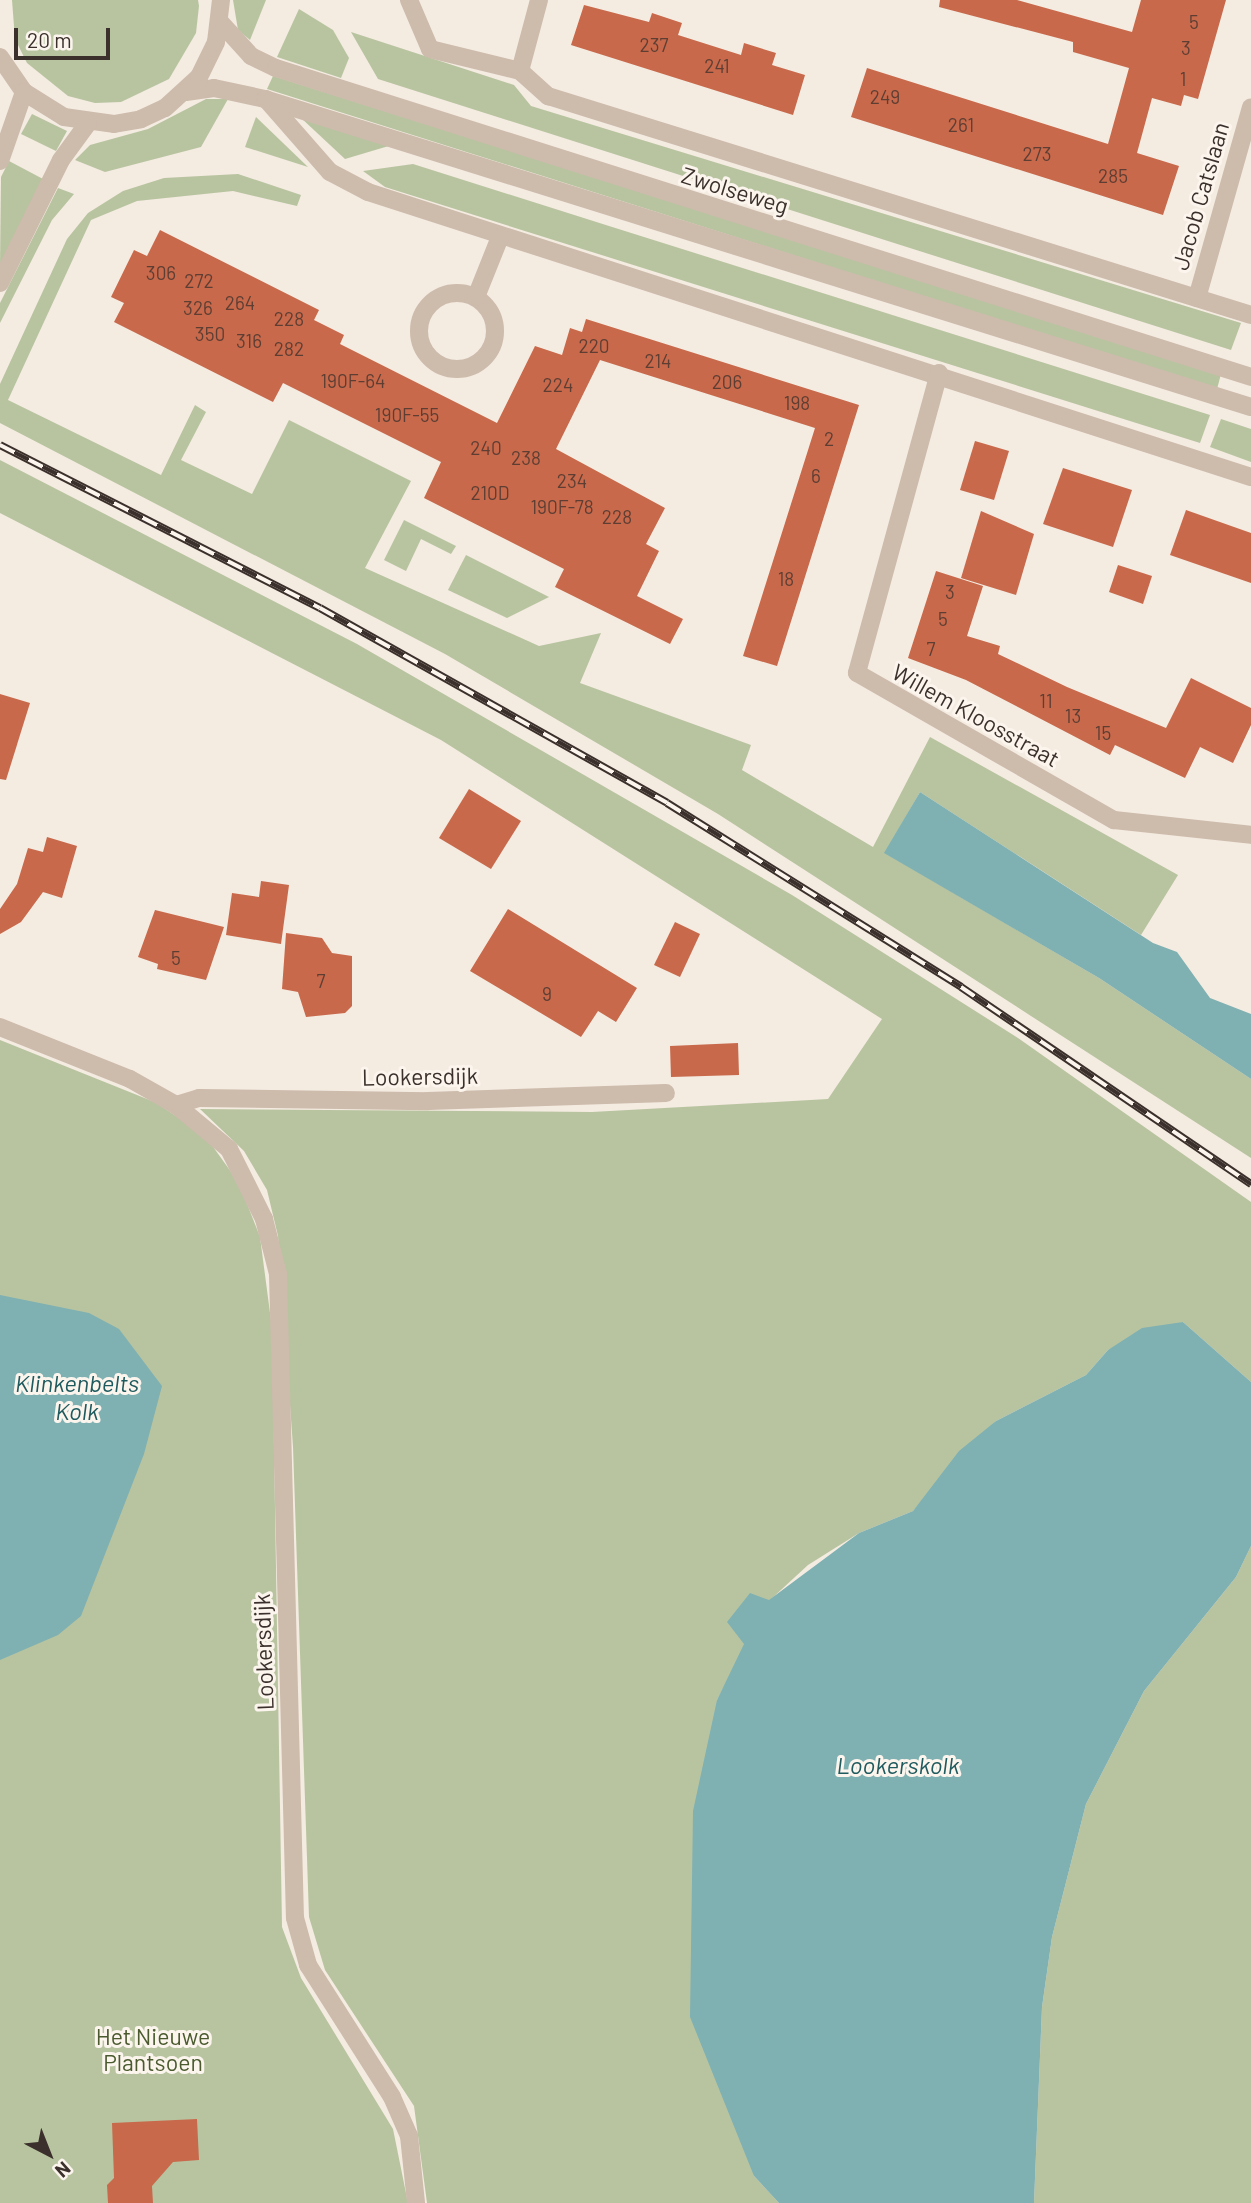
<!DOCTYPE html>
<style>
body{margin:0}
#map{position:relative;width:1251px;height:2203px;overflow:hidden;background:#f4ebe1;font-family:Barlow,sans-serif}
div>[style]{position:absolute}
.green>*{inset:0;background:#b8c4a0}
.water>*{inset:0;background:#7fb0b2}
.building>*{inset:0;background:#c8694b}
.minor>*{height:18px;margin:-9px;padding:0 9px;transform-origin:9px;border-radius:9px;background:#cdbbac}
.minor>.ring{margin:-9px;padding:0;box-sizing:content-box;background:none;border:18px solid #cdbbac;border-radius:50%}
.rail>*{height:8px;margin-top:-4px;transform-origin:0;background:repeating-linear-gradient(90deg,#fbf5ee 0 16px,#3b302b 0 32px);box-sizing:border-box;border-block:2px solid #3b302b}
span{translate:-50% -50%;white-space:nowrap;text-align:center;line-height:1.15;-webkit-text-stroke:6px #fbf5ee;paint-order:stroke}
.number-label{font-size:19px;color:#5e3e33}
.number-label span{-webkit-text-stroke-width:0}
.street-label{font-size:23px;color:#3b302b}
.park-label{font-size:23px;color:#4a5a2e}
.water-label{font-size:24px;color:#1f5a5e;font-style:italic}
.north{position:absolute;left:14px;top:2119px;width:70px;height:70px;-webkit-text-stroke:5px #fbf5ee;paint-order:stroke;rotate:138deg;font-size:19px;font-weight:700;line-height:28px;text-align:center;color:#3b302b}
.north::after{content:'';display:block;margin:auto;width:24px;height:32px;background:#3b302b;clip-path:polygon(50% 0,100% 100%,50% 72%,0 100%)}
.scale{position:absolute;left:14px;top:28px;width:96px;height:32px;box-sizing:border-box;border:4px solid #3b302b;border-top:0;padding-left:9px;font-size:21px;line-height:24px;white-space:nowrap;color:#3b302b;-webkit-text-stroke:5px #fbf5ee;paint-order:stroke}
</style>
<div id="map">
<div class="green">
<i style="clip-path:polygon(12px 0,198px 0,199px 6px,196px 33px,169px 79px,121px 102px,95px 103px,68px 96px,27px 63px,15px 39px)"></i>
<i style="clip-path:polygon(233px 0,266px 0,250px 40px,238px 30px)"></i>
<i style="clip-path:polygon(299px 9px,333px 30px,349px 58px,341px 78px,277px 57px)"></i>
<i style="clip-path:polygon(351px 32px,514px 85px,531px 106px,1241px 323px,1231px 350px,378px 79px)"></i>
<i style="clip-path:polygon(273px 76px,1221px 374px,1217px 389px,267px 89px)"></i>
<i style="clip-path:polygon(206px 99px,228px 99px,201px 147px,105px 172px,75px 160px,90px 145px,148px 129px)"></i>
<i style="clip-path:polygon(32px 114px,67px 131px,56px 151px,21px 134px)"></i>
<i style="clip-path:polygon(256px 117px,308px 167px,245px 147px)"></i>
<i style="clip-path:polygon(300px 117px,392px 145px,345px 159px)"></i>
<i style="clip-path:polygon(9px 161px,43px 179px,0 266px,1px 177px)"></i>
<i style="clip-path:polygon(413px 164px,609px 226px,1210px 415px,1200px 443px,385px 187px,363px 171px)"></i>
<i style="clip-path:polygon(238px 174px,301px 195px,297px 206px,233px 191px,137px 201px,91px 220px,8px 400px,161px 475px,195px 405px,206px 412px,181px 460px,252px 494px,289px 420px,411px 481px,365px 568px,539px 646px,601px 633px,580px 683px,751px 745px,742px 770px,873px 847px,930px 737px,1178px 875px,1141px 935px,920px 792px,885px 853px,1099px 978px,1251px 1079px,1251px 1158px,718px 814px,445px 654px,0 423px,0 384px,67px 239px,88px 213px,123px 191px,164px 178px)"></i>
<i style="clip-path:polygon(58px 188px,74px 194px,52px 220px,0 323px,0 303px)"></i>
<i style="clip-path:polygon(1221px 419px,1251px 429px,1251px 462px,1210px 447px)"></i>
<i style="clip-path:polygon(0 460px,357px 644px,792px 895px,1018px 1038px,1251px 1202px,1251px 1382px,1183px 1322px,1108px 1350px,1086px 1375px,996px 1421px,913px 1511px,859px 1533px,808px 1565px,769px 1601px,717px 1700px,754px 2176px,779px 2203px,427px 2203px,414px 2106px,325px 1970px,309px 1917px,293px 1447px,278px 1236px,267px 1190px,244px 1151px,200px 1109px,592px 1112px,828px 1099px,882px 1019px,441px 740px,0 513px)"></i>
<i style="clip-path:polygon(404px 520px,456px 546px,451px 554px,421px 539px,406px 571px,384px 560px)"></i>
<i style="clip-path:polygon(466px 555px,549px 597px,507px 618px,448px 590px)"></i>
<i style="clip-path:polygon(0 1040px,157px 1103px,206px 1137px,239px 1183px,260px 1237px,272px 1328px,282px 1927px,301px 1978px,393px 2129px,408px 2203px,0 2203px)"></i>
<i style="clip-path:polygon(1251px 1546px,1251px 2203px,1034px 2203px,1042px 2007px,1052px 1937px,1086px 1804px,1144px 1691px,1236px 1577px)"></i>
</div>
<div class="water">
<i style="clip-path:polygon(920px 792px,1153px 943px,1177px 952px,1210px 998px,1251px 1014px,1251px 1079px,1099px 978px,884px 853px)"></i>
<i style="clip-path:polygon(0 1295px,89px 1313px,119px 1329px,162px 1386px,144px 1454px,81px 1616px,58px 1635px,0 1660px)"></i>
<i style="clip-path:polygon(1183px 1322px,1251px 1382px,1251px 1546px,1236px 1577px,1144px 1691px,1086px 1804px,1052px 1937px,1042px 2007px,1034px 2203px,779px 2203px,754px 2176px,690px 2017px,693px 1811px,717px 1700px,744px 1644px,727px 1622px,750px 1593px,769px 1600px,859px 1533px,913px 1511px,959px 1451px,996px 1421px,1086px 1375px,1108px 1350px,1142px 1328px)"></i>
</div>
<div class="building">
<i style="clip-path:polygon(940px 0,1017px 0,1132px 32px,1141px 0,1226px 0,1198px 99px,1184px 95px,1181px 106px,1152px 98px,1137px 153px,1179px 166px,1163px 215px,851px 117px,867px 68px,1108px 144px,1129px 68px,1073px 52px,1073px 42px,939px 7px)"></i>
<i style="clip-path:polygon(584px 5px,649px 22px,652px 13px,682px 23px,678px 35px,741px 55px,744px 43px,776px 53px,772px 65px,805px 75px,793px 115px,571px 45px)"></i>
<i style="clip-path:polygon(160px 230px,319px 310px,314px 320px,344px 335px,340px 344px,497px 423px,535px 346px,562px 355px,570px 328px,582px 332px,586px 319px,859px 405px,777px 666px,743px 656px,815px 428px,600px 360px,556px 449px,665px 508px,646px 544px,659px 551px,637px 596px,683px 619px,670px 644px,555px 587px,564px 569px,424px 498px,441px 462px,283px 383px,273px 402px,114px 322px,124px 303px,111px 297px,134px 250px,147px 256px)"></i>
<i style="clip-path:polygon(975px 441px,1009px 451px,994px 500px,960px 490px)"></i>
<i style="clip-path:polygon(1063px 468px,1132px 490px,1113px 547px,1043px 524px)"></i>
<i style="clip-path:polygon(1186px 510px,1251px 533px,1251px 583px,1170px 555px)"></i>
<i style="clip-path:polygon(981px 511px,1034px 534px,1016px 595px,961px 578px)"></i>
<i style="clip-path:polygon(1118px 565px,1152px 576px,1143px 604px,1109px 592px)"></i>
<i style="clip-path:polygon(936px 571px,983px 586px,967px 636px,1000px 646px,998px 654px,1067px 687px,1166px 728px,1191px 678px,1251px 708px,1251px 725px,1233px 763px,1200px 747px,1185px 778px,1115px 745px,1110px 755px,966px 680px,908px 658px)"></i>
<i style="clip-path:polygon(0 694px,30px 703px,6px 780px,0 779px)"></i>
<i style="clip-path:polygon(469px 789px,521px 821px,491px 869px,439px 838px)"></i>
<i style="clip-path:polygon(47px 837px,77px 846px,62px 898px,43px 892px,21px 922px,0 934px,0 909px,17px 884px,28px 848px,43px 852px)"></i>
<i style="clip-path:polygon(261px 881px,289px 885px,281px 944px,226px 935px,232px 893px,259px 897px)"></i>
<i style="clip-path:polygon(508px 909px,637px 988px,616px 1022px,598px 1011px,581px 1037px,470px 971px)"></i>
<i style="clip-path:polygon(155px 910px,224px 927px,206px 980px,157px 969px,158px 964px,138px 957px)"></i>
<i style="clip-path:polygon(675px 922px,700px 934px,680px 977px,654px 965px)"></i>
<i style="clip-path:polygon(286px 933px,322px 938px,332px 953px,352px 956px,352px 1006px,345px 1013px,306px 1017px,298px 992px,282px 989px)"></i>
<i style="clip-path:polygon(738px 1043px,739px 1075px,671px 1077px,670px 1046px)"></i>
<i style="clip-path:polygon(197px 2119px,199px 2160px,173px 2162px,152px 2186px,153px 2203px,108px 2203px,107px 2185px,114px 2178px,112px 2123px)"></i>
</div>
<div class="minor">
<i style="left:409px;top:0;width:53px;rotate:66.8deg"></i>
<i style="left:430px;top:49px;width:93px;rotate:13.7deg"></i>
<i style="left:221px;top:23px;width:45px;rotate:47.7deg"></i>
<i style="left:251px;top:56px;width:28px;rotate:26deg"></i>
<i style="left:276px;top:68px;width:1023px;rotate:17.58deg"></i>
<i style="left:0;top:57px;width:42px;rotate:55.6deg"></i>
<i style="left:24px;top:92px;width:47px;rotate:32deg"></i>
<i style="left:64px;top:117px;width:50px;rotate:8deg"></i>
<i style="left:114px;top:124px;width:27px;rotate:-10deg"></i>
<i style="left:141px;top:119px;width:26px;rotate:-25deg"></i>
<i style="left:165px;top:108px;width:46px;rotate:-42.4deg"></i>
<i style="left:199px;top:77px;width:39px;rotate:-64deg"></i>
<i style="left:216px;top:42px;width:42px;rotate:-83.2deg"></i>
<i style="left:520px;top:71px;width:38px;rotate:42deg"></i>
<i style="left:548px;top:96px;width:736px;rotate:17.3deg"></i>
<i style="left:520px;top:71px;width:73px;rotate:-75deg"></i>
<i style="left:186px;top:92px;width:28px;rotate:-8deg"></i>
<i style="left:214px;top:88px;width:52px;rotate:12.2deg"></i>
<i style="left:265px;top:99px;width:1033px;rotate:17.35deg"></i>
<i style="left:266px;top:99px;width:97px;rotate:48.8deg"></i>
<i style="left:330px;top:172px;width:43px;rotate:27.8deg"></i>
<i style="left:368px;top:192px;width:928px;rotate:17.89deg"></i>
<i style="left:0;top:161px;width:73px;rotate:-70.8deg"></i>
<i style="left:0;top:283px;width:137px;rotate:-63.6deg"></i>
<i style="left:61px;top:160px;width:46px;rotate:-53.9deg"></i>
<i class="ring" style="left:419px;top:293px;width:58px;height:58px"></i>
<i style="left:476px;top:297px;width:65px;rotate:-68.2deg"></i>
<i style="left:1197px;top:298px;width:198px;rotate:-74.2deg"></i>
<i style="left:939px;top:373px;width:311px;rotate:105.3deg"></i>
<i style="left:857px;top:673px;width:296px;rotate:29.8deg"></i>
<i style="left:1114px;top:820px;width:138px;rotate:6.2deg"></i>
<i style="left:0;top:1027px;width:140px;rotate:21.8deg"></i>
<i style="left:130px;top:1079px;width:53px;rotate:29.5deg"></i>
<i style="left:176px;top:1105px;width:69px;rotate:39.7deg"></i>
<i style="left:229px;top:1149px;width:78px;rotate:63.4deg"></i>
<i style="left:264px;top:1219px;width:57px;rotate:75.7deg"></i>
<i style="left:278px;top:1274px;width:644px;rotate:88.49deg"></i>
<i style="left:295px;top:1918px;width:49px;rotate:74.5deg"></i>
<i style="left:308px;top:1965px;width:156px;rotate:57.5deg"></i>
<i style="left:392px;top:2097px;width:43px;rotate:66.4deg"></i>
<i style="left:409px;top:2136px;width:67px;rotate:84deg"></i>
<i style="left:176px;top:1105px;width:24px;rotate:-17deg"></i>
<i style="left:199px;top:1098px;width:229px;rotate:0.8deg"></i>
<i style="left:428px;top:1101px;width:238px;rotate:-1.9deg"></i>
</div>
<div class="rail">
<i style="left:0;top:445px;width:359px;rotate:27deg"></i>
<i style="left:320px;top:608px;width:398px;rotate:29.3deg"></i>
<i style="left:667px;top:803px;width:347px;rotate:32deg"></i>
<i style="left:961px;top:987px;width:351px;rotate:34.2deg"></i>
</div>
<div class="number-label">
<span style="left:1194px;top:22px">5</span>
<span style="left:654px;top:45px">237</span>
<span style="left:1186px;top:48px">3</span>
<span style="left:717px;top:66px">241</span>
<span style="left:1183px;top:79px">1</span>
<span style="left:885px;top:97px">249</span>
<span style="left:961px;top:125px">261</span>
<span style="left:1037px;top:154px">273</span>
<span style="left:1113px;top:176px">285</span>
<span style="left:161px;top:273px">306</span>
<span style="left:199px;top:281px">272</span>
<span style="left:240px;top:303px">264</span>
<span style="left:198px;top:308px">326</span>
<span style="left:289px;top:319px">228</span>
<span style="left:210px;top:334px">350</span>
<span style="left:249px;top:341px">316</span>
<span style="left:594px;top:346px">220</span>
<span style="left:289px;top:349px">282</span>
<span style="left:658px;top:361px">214</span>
<span style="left:353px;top:381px">190F-64</span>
<span style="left:727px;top:382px">206</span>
<span style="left:558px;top:385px">224</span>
<span style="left:797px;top:403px">198</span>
<span style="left:407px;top:415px">190F-55</span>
<span style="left:829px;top:439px">2</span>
<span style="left:486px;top:448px">240</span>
<span style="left:526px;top:458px">238</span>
<span style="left:816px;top:476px">6</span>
<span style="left:572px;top:481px">234</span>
<span style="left:490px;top:493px">210D</span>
<span style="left:562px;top:507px">190F-78</span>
<span style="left:617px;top:517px">228</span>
<span style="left:786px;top:579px">18</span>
<span style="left:950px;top:592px">3</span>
<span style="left:943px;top:619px">5</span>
<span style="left:931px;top:649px">7</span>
<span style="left:1046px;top:701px">11</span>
<span style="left:1073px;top:716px">13</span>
<span style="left:1103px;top:733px">15</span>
<span style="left:176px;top:958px">5</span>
<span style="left:321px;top:981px">7</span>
<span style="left:547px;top:994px">9</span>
</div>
<div class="street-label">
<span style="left:735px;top:190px;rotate:17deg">Zwolseweg</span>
<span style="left:1200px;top:196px;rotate:-74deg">Jacob Catslaan</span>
<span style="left:976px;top:715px;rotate:29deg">Willem Kloosstraat</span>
<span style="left:420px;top:1076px;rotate:-1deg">Lookersdijk</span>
<span style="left:263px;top:1652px;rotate:-92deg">Lookersdijk</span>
</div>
<div class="park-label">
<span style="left:153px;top:2049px">Het Nieuwe<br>Plantsoen</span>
</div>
<div class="water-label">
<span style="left:77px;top:1397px">Klinkenbelts<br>Kolk</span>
<span style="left:898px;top:1765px">Lookerskolk</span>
</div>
<div class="north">N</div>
<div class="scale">20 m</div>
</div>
